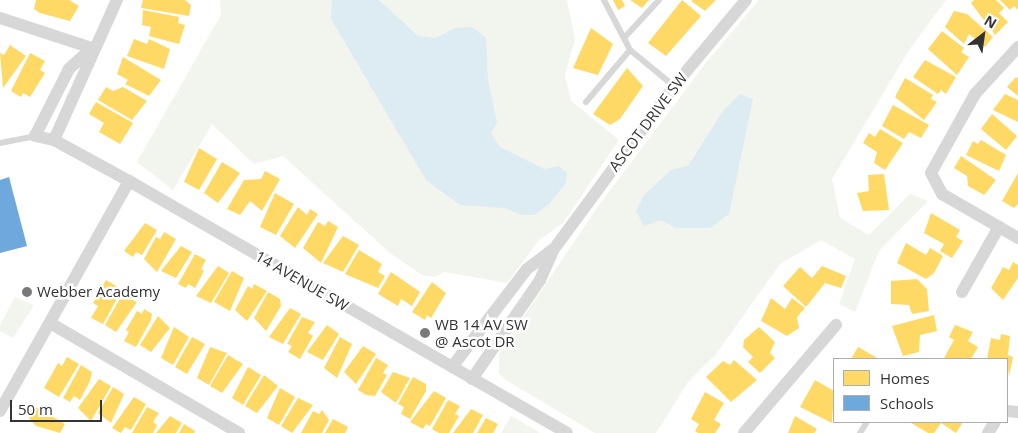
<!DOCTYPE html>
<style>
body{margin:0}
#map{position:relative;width:1018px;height:433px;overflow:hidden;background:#fff;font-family:"Open Sans",sans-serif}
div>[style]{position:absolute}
.green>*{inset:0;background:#f1f5ed}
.water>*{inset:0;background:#ddebf3}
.homes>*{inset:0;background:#ffd966}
.schools>*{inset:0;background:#6fa8dc}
.lane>*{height:6px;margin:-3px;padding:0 3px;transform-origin:3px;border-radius:3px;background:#d7d7d7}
.street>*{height:12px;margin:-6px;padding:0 6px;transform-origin:6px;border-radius:6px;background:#d7d7d7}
.dots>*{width:14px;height:14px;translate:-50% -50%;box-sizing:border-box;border:2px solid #fff;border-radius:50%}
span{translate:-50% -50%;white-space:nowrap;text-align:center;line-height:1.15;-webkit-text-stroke:5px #fff;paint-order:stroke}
.street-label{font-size:15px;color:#333}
.poi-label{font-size:15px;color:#333}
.left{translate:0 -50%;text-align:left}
.legend{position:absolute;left:833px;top:358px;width:175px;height:65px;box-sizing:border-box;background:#fff;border:1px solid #adadad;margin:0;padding:6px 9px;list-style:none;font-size:15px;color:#333}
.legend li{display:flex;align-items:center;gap:10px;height:25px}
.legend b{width:25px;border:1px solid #adadad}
.north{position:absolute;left:958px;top:10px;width:50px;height:50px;-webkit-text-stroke:4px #fff;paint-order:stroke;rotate:30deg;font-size:14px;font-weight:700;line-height:20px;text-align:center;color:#333}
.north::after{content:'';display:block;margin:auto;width:18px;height:22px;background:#333;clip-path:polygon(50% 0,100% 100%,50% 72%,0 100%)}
.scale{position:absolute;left:10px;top:400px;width:92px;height:22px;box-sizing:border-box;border:2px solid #333;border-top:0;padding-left:6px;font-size:15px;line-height:18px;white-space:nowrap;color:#333;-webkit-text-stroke:4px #fff;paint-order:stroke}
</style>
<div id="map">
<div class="green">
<i style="clip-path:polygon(220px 0,567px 0,575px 39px,565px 75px,571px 101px,619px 140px,563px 223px,539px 240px,507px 283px,444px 272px,435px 277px,422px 275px,390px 253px,283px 156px,254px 164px,212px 124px,173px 190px,137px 162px,221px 15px)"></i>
<i style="clip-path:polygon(759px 0,946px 0,909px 50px,832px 179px,840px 218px,869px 235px,910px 194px,928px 201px,879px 251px,855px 312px,839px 304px,855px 259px,821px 240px,780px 264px,716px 354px,688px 382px,656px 433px,595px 433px,506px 380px,499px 373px,499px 353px,599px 205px,705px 64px)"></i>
<i style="clip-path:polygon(15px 297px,34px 305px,13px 338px,0 331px,0 325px)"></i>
<i style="clip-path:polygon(511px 416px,540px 433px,501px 433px)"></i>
</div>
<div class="water">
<i style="clip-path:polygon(379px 0,418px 36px,436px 38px,455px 28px,472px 27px,486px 38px,488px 81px,497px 122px,491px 134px,500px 147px,544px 169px,559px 166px,567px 173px,566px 183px,549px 204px,534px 215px,522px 215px,504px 208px,460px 205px,426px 180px,331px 19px,332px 0)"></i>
<i style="clip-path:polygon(740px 94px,753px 99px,729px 214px,710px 228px,676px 228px,661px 220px,644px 226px,636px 211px,644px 195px,671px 170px,688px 166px,723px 111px)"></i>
</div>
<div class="homes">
<i style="clip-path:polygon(36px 0,69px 0,79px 6px,70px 21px,40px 13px,34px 9px)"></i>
<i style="clip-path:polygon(143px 0,185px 0,191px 5px,189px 16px,141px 8px)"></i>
<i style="clip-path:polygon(613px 0,622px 0,625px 6px,618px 10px)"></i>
<i style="clip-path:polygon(630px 0,649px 0,642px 8px)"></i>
<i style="clip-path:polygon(682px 0,701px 16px,666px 56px,648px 43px)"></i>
<i style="clip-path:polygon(716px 0,705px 11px,691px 1px,693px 0)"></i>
<i style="clip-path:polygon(974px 0,996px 0,1004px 8px,999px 13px,1008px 22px,995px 35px,971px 3px)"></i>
<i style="clip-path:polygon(1000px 0,1018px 0,1018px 10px,1014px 6px,1010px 10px)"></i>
<i style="clip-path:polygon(143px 10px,179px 17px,178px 23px,185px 25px,179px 44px,149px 36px,151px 27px,142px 25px)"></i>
<i style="clip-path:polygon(954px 11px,967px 14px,993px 37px,985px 47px,969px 34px,964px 44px,945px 27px)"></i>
<i style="clip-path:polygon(591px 28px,613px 44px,598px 75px,573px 68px)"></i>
<i style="clip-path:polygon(942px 31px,964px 48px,961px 52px,969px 57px,957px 75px,928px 49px)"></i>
<i style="clip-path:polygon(134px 39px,147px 44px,149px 39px,170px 49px,164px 69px,127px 56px)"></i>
<i style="clip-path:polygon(10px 45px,26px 56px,3px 88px,0 53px,4px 55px)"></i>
<i style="clip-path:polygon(30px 53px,45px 61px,40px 70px,45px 73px,30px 97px,23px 93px,21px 97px,11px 91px)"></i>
<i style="clip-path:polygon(123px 57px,161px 80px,149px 96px,125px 84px,128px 80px,117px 74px)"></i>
<i style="clip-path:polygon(925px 60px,956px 77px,946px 94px,941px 90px,938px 94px,913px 77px)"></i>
<i style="clip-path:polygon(627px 68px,643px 86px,620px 119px,610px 125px,593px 114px)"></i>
<i style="clip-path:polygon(1016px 77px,1018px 78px,1018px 96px,1007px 87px)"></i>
<i style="clip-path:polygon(905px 78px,933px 95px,931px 99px,937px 102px,924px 120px,895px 97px)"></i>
<i style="clip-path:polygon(106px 87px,113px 91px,123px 87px,147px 101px,132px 120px,98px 100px)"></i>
<i style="clip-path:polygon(1005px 94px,1018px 100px,1018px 122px,993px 110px)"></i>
<i style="clip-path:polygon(96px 102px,133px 123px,120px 144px,99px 132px,104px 123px,89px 114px)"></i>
<i style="clip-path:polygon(893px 105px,929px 125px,921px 138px,909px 132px,904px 139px,882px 126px)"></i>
<i style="clip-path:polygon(992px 114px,1017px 136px,1006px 150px,981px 129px)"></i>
<i style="clip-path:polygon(880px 129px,903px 143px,885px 170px,874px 163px,877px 152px,863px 143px,869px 133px,875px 137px)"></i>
<i style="clip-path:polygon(981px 140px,1006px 155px,999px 171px,966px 155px,973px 141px,978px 144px)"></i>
<i style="clip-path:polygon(199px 148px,217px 159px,199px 190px,184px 182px)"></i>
<i style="clip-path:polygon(961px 156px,996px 180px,984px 195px,968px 186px,967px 176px,954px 168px)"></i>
<i style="clip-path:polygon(222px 162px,240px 173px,218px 203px,204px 193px)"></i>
<i style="clip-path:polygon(265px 171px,280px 179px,262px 211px,250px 201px,240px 215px,227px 209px,244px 180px,261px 179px)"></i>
<i style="clip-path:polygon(1018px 173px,1018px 204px,1014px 208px,1002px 201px)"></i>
<i style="clip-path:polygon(884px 174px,889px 210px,863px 211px,857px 193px,869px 191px,868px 175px)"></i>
<i style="clip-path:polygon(275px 193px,294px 204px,276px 235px,260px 227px)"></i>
<i style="clip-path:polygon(298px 207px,307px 215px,310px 209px,318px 214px,295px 248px,280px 236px)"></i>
<i style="clip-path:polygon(931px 213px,960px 230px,956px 237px,963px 241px,952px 258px,940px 251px,944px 244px,924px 233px)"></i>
<i style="clip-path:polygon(328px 221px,338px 227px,321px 263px,303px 248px,318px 222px,325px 226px)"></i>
<i style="clip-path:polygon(145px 223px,157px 230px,142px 255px,136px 252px,133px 257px,124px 251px)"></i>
<i style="clip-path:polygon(164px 232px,176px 239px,157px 272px,144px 259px,156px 237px,160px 239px)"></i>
<i style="clip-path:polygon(343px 236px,359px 245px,343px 272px,323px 263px)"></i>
<i style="clip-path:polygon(906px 243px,926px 255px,930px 248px,943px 256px,934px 273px,926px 279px,897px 263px)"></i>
<i style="clip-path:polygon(181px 246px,192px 252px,176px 278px,161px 271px)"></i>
<i style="clip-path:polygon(359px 250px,382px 264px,378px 272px,385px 276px,378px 288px,345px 274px)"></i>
<i style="clip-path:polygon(195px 254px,206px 260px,201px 269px,204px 271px,195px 288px,188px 284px,186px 288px,178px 284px)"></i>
<i style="clip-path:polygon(1013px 262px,1018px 265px,1018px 278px,1003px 300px,991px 288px,1003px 267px,1009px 270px)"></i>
<i style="clip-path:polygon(218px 266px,229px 273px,211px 303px,196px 296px)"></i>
<i style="clip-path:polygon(822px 266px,846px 276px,841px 288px,825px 283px,806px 307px,783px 286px,800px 267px,812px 278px)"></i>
<i style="clip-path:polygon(232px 271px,244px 278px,230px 311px,214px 302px)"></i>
<i style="clip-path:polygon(391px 272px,420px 292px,412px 306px,401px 299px,398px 306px,378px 294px)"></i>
<i style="clip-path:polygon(917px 279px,927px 289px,929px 311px,912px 314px,909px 305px,891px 304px,891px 281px)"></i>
<i style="clip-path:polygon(106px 280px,118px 287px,115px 293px,119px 295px,103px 324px,91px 318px,98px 306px,93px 303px)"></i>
<i style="clip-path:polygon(432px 282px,446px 293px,431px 318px,427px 315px,425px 320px,412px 312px)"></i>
<i style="clip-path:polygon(254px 284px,267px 291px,247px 321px,235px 310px,248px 286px,252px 289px)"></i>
<i style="clip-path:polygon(268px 292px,280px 299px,281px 306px,266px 331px,254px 318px)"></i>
<i style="clip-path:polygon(122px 295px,137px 302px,116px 332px,105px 325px)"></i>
<i style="clip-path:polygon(771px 298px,785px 309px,792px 298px,805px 308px,797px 317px,799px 328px,787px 336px,761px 321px)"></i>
<i style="clip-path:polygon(290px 308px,301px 314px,283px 344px,269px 337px)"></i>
<i style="clip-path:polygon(144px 309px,152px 314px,151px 320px,136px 347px,124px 341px,129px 332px,126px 330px,137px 311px,142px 314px)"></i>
<i style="clip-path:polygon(934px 315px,937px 331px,920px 335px,919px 352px,903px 356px,892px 326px)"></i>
<i style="clip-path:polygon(158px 316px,170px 328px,151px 352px,140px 345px)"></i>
<i style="clip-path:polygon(302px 317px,315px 322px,308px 333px,313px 336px,300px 359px,288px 352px,292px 346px,287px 344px)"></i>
<i style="clip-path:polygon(327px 325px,339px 334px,323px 360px,307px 352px)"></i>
<i style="clip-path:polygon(955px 325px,973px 332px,968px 341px,978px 347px,971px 359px,944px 358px,954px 340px,949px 337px)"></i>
<i style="clip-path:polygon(174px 327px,189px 337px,173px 365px,161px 358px)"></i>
<i style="clip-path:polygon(759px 327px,775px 342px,770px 353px,775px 358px,760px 373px,748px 362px,753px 357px,743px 347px,744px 340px)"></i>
<i style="clip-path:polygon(1001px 334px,1010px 336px,1008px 355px,1013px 357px,1009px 377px,1007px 359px,987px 359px,991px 338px,1000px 340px)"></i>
<i style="clip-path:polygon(192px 337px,205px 344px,187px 374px,175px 367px)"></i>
<i style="clip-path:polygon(340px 337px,352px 344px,337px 378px,324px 368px)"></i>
<i style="clip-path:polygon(363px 346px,376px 354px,356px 384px,344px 372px)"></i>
<i style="clip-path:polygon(210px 347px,227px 353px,209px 385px,197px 378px)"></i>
<i style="clip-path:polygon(858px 347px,879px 359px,851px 359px)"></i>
<i style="clip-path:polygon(228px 355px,243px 364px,222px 393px,210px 386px)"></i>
<i style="clip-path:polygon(67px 357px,79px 364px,59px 397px,44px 388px,58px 363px,62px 366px)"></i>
<i style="clip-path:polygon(376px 358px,388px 365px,383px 373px,387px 375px,375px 396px,366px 395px,358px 390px)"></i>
<i style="clip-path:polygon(734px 360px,757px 380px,731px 402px,706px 377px,723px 361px,730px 365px)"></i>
<i style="clip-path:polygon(81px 365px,92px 372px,90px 381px,80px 400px,74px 396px,70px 402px,63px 398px)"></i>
<i style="clip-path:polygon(248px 367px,261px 375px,243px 405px,232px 398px)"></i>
<i style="clip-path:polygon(393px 372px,410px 378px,396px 403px,381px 392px)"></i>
<i style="clip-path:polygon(264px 375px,278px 386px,257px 413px,245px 406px)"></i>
<i style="clip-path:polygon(413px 377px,426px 384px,426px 391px,410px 419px,401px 414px,404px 407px,398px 404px)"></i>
<i style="clip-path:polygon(99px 379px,111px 386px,91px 421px,78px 408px)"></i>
<i style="clip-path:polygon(815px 380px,834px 391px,832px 423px,800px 407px)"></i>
<i style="clip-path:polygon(113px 387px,124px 394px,111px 423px,98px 413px)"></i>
<i style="clip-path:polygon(280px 388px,295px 397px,279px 425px,267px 418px)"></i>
<i style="clip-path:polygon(434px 391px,446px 398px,430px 426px,426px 424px,423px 429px,410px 422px)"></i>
<i style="clip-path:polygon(705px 392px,724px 403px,714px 420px,721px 424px,715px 433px,698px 433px,695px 431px,699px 424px,691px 419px)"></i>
<i style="clip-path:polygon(134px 397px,146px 404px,131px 430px,125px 427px,121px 433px,112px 428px)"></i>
<i style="clip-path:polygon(298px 398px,313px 405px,292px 433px,281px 426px)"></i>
<i style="clip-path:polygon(448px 400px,460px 406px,455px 414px,459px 416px,449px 433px,439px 433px,432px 429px)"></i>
<i style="clip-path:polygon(36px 407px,65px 424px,60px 433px,36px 426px,29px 418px)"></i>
<i style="clip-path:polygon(147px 407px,159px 413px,153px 422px,157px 425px,153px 433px,132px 433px)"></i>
<i style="clip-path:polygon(471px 409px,483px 415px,473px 433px,453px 433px)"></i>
<i style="clip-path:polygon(322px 410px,329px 420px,322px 433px,301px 433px,313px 411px,319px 414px)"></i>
<i style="clip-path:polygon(170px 416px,182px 423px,176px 433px,156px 433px)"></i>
<i style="clip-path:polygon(795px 416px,817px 429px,814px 433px,788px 433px)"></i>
<i style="clip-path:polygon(486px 418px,498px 424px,493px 433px,477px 433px)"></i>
<i style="clip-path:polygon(333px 419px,348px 427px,345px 433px,325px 433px)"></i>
<i style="clip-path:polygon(963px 422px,956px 433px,941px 423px,934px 433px,928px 433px,911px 423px)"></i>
<i style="clip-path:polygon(184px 424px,195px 431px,194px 433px,179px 433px)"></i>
</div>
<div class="schools">
<i style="clip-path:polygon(9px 177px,27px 246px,0 253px,0 180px)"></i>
</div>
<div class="lane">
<i style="left:604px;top:0;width:56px;rotate:62.5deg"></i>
<i style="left:630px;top:50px;width:57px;rotate:39.3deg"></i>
<i style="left:625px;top:37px;width:50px;rotate:-47.4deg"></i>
<i style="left:586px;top:102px;width:68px;rotate:-49.8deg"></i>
<i style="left:0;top:143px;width:36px;rotate:-11deg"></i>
<i style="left:860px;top:433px;width:13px;rotate:-58deg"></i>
</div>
<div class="street">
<i style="left:0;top:18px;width:97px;rotate:18.1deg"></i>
<i style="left:1018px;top:47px;width:64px;rotate:132.5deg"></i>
<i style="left:975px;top:94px;width:90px;rotate:119.1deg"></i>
<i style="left:931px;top:173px;width:24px;rotate:62deg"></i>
<i style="left:942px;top:194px;width:88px;rotate:30.1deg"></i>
<i style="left:92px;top:48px;width:31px;rotate:138deg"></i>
<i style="left:69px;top:69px;width:75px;rotate:116.9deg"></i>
<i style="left:35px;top:136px;width:19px;rotate:12deg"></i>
<i style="left:54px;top:140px;width:85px;rotate:28.7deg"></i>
<i style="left:129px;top:181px;width:505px;rotate:29.91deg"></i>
<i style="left:54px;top:140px;width:154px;rotate:-65.8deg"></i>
<i style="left:962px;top:292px;width:75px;rotate:-60.4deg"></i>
<i style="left:50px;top:323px;width:219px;rotate:30.2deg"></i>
<i style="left:452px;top:367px;width:123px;rotate:-52.6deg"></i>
<i style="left:527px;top:269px;width:31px;rotate:-37deg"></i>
<i style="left:472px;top:379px;width:120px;rotate:-55.5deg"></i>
<i style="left:540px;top:280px;width:34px;rotate:-66deg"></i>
<i style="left:554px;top:249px;width:202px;rotate:-53.6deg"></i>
<i style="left:674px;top:86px;width:112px;rotate:-50.1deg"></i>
<i style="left:0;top:411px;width:264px;rotate:-60.7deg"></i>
<i style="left:1007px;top:411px;width:11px;rotate:5deg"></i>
<i style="left:744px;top:433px;width:142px;rotate:-49.6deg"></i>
<i style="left:988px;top:433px;width:13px;rotate:-58deg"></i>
</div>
<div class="dots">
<i style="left:27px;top:292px;background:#7a7a7a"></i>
<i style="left:425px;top:333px;background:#7a7a7a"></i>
</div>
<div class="street-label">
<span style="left:648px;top:122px;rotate:-53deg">ASCOT DRIVE SW</span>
<span style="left:302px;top:281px;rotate:30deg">14 AVENUE SW</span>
</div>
<div class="poi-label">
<span class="left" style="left:37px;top:292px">Webber Academy</span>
<span class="left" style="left:435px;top:333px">WB 14 AV SW<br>@ Ascot DR</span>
</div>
<ul class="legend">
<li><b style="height:14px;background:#ffd966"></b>Homes</li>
<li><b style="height:14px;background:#6fa8dc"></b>Schools</li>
</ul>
<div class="north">N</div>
<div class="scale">50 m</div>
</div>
